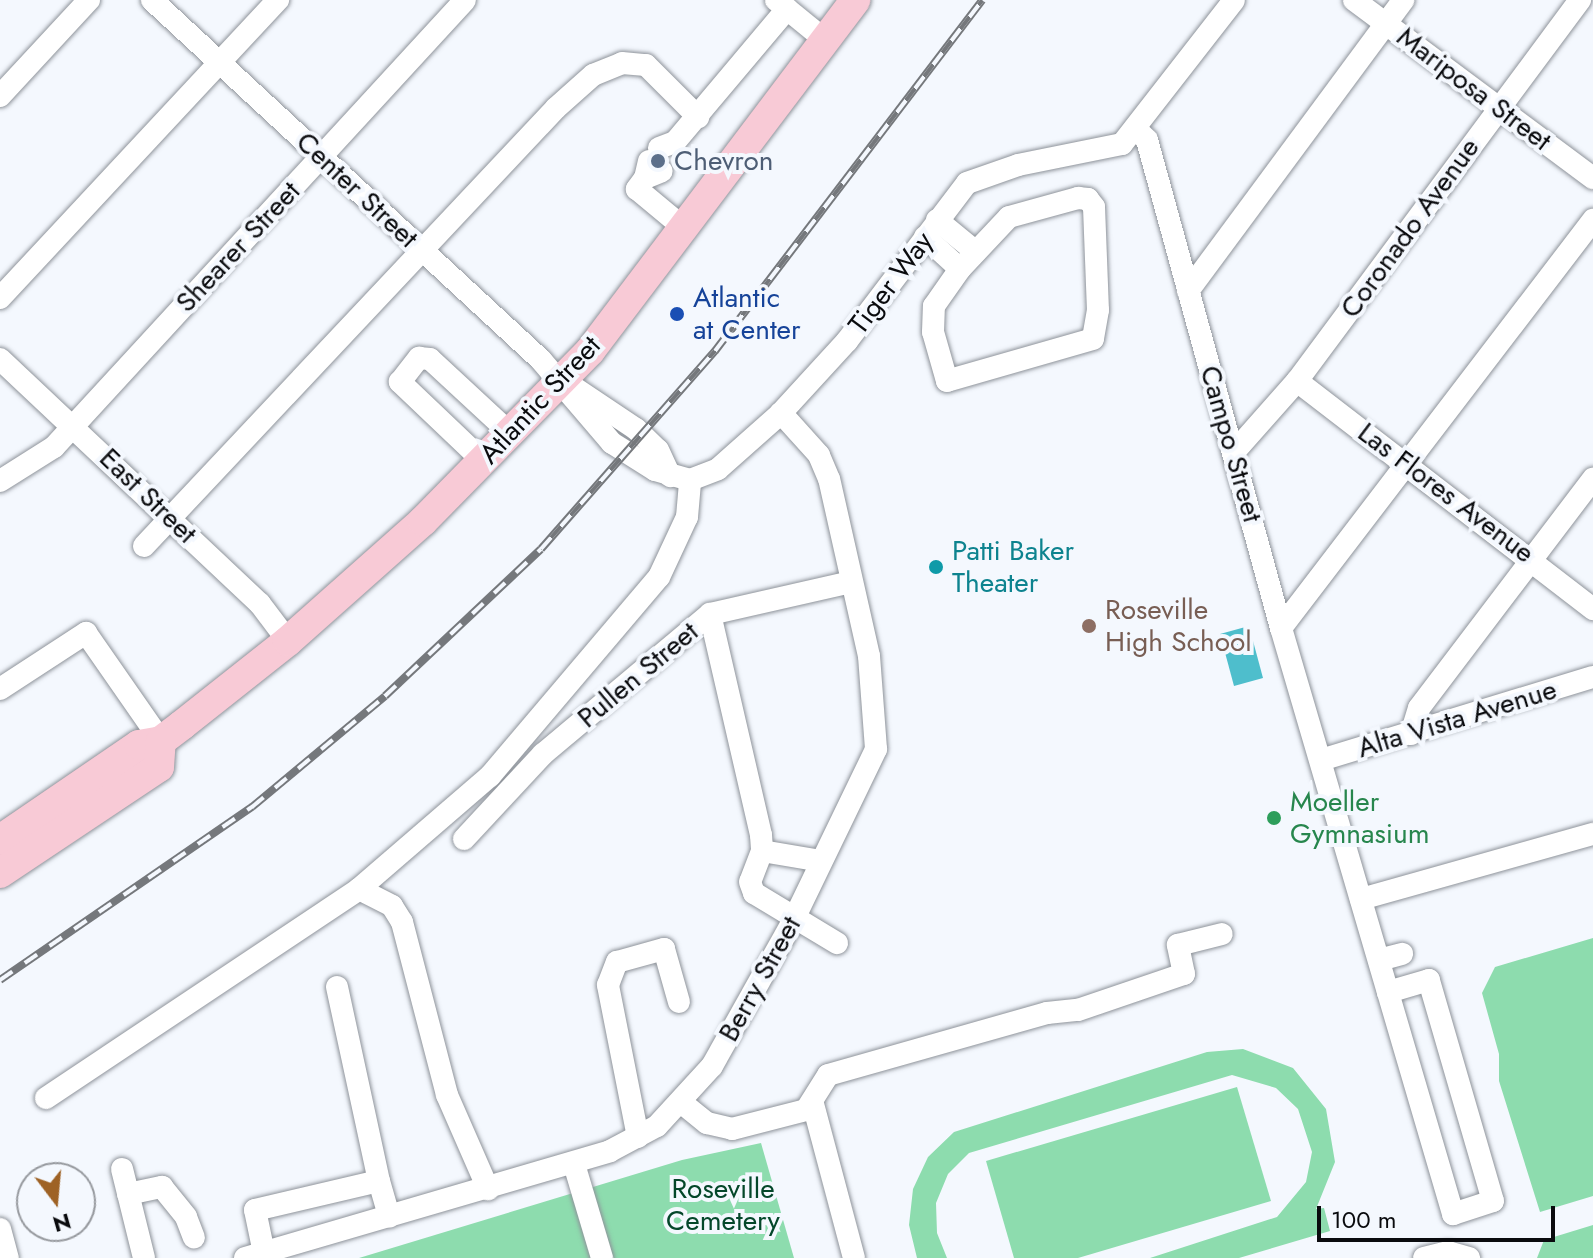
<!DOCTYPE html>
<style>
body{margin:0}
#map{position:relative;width:1593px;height:1258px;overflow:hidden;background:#f4f8fe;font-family:Jost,sans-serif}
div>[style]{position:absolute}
.green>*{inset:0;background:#8ddcae}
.water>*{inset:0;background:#4ebecc}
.roads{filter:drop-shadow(0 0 2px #8e939a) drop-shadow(0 0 2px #8e939a)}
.minor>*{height:22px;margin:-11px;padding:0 11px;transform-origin:11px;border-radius:11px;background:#fff}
.major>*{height:30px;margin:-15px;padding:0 15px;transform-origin:15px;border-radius:15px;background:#f8cad6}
.rail>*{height:8px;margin-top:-4px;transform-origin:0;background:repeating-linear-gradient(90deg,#f4f8fe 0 15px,#75787c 0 30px);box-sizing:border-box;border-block:2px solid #75787c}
.dots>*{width:22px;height:22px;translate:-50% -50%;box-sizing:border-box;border:4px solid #f4f8fe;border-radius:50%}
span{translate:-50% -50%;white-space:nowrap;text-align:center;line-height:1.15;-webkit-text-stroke:8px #f4f8fe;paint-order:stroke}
.street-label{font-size:28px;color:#0a0b0e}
.service-label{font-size:28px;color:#4e5e75}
.left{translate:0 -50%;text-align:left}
.transit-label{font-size:28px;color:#164399}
.culture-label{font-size:28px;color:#0d838f}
.education-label{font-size:28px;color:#785e54}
.leisure-label{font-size:28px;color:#27864d}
.park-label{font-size:28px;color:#04472a}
.north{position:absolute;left:16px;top:1162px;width:80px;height:80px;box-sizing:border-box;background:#f4f8fe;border:2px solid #96999e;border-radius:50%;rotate:164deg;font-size:22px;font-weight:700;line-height:32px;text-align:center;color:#0a0b0e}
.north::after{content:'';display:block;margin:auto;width:28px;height:36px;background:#9e6225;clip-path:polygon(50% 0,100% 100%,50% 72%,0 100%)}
.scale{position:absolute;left:1317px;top:1206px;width:238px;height:36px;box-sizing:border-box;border:4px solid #0a0b0e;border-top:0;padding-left:10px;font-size:24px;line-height:28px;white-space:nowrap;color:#0a0b0e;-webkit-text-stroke:6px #f4f8fe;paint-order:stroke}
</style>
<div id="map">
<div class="green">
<i style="clip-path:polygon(1593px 938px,1593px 1196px,1540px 1212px,1499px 1081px,1499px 1054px,1482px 993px,1495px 967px)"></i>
<i style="clip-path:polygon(1243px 1049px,1293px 1068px,1326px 1109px,1335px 1162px,1316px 1209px,1324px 1208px,1330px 1231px,1239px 1258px,1150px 1258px,1277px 1217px,1306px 1182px,1312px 1152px,1298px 1109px,1276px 1088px,1232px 1075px,969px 1153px,948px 1174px,936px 1203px,937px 1233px,947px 1258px,917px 1258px,909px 1225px,913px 1189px,928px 1157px,954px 1132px,1207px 1052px)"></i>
<i style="clip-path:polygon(1237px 1087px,1271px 1201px,1078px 1258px,1014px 1258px,986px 1161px)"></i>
<i style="clip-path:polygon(761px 1143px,794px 1258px,359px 1258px,682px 1160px)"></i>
<i style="clip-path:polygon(1593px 1225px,1593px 1258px,1537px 1258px,1544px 1240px)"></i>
</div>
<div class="water">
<i style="clip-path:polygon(1249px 626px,1263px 678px,1234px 686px,1220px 634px)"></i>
</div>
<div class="roads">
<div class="minor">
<i style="left:152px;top:0;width:530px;rotate:42.78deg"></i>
<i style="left:541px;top:360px;width:109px;rotate:49.5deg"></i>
<i style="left:612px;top:443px;width:51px;rotate:32.1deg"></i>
<i style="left:655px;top:470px;width:36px;rotate:16deg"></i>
<i style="left:690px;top:480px;width:30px;rotate:-21deg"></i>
<i style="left:718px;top:469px;width:84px;rotate:-41.6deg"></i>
<i style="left:781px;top:413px;width:98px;rotate:-47.5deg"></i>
<i style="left:847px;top:341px;width:198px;rotate:-52.8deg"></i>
<i style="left:967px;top:183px;width:54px;rotate:-19.4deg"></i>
<i style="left:1018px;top:165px;width:106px;rotate:-11.4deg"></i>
<i style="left:1122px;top:144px;width:182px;rotate:-52.1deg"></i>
<i style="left:776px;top:0;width:63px;rotate:39.2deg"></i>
<i style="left:1354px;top:0;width:298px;rotate:36.7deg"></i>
<i style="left:0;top:96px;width:131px;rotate:-47.2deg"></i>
<i style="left:1137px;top:130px;width:14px;rotate:45deg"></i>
<i style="left:1147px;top:140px;width:506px;rotate:74.65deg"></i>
<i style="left:1281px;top:628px;width:611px;rotate:73.64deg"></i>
<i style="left:1453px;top:1214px;width:42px;rotate:-18deg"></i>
<i style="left:1493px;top:1201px;width:230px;rotate:-106.2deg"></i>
<i style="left:1429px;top:980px;width:43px;rotate:163.7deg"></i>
<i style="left:659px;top:148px;width:17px;rotate:-21deg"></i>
<i style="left:675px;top:142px;width:174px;rotate:-49.9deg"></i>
<i style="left:649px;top:161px;width:17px;rotate:103deg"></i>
<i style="left:645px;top:178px;width:18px;rotate:-22deg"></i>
<i style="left:645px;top:178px;width:14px;rotate:126deg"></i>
<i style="left:637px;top:189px;width:61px;rotate:39.7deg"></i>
<i style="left:1078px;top:198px;width:10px;rotate:6deg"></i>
<i style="left:1088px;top:199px;width:10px;rotate:53deg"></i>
<i style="left:1094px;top:207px;width:103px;rotate:87.8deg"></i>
<i style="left:1098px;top:310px;width:29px;rotate:100deg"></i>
<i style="left:1093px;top:339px;width:152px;rotate:164deg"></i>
<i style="left:947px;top:381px;width:51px;rotate:-105.9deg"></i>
<i style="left:933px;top:332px;width:26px;rotate:-88deg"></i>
<i style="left:934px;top:306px;width:45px;rotate:-54.9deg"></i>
<i style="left:960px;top:269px;width:71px;rotate:-46.7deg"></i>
<i style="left:1009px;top:217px;width:72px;rotate:-15.4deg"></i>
<i style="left:937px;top:220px;width:50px;rotate:39.4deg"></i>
<i style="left:925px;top:237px;width:47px;rotate:42.4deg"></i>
<i style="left:1188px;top:291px;width:362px;rotate:-53.5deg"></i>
<i style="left:0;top:298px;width:408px;rotate:-47deg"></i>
<i style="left:0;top:359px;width:357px;rotate:43.3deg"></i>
<i style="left:260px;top:604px;width:46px;rotate:52.9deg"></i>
<i style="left:1297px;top:381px;width:374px;rotate:37.6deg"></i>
<i style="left:570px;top:385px;width:79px;rotate:33.7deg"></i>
<i style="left:636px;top:429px;width:30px;rotate:44deg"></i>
<i style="left:658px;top:450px;width:29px;rotate:65deg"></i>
<i style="left:1235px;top:451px;width:94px;rotate:-48.5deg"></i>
<i style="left:1297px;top:381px;width:475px;rotate:-53.4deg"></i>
<i style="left:483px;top:461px;width:115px;rotate:-136.4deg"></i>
<i style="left:400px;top:382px;width:31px;rotate:-52deg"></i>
<i style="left:419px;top:358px;width:11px;rotate:5deg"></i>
<i style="left:430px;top:359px;width:110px;rotate:42.8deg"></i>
<i style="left:0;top:481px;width:64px;rotate:-32.2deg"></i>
<i style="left:54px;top:447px;width:607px;rotate:-47.4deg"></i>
<i style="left:144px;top:546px;width:601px;rotate:-46.75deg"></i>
<i style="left:556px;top:108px;width:50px;rotate:-41.7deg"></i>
<i style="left:593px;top:75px;width:31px;rotate:-22deg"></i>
<i style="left:622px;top:63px;width:24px;rotate:5deg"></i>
<i style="left:646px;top:65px;width:74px;rotate:45deg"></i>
<i style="left:710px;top:614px;width:227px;rotate:77deg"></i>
<i style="left:761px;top:835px;width:16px;rotate:86deg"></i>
<i style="left:762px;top:851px;width:33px;rotate:111deg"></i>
<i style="left:750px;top:882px;width:12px;rotate:70deg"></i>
<i style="left:754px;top:893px;width:97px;rotate:31.1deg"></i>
<i style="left:1281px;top:628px;width:514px;rotate:-52.59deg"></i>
<i style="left:0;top:689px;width:103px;rotate:-33.1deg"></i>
<i style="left:86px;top:633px;width:131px;rotate:55.2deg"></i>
<i style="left:1411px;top:734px;width:27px;rotate:-73deg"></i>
<i style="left:1419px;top:708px;width:288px;rotate:-52.8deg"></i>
<i style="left:1321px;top:760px;width:284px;rotate:-17deg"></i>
<i style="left:464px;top:839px;width:116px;rotate:-47.1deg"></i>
<i style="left:543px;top:754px;width:218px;rotate:-40deg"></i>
<i style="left:710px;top:614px;width:145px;rotate:-12.8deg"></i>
<i style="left:762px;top:851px;width:60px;rotate:9.6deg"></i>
<i style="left:359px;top:889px;width:37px;rotate:27deg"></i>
<i style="left:392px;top:906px;width:19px;rotate:58deg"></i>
<i style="left:402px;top:922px;width:179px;rotate:75.4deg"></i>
<i style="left:447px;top:1095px;width:103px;rotate:66.4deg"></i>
<i style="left:1361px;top:899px;width:241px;rotate:-15.7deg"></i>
<i style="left:1379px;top:960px;width:24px;rotate:-15deg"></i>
<i style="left:337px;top:987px;width:198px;rotate:77.8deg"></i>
<i style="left:46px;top:1098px;width:376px;rotate:-33.7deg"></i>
<i style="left:359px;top:889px;width:173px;rotate:-40.8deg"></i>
<i style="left:490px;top:776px;width:261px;rotate:-49.7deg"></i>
<i style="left:659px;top:577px;width:66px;rotate:-65deg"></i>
<i style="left:687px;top:517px;width:37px;rotate:-85deg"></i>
<i style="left:682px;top:1103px;width:32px;rotate:39deg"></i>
<i style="left:707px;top:1123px;width:26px;rotate:13deg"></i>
<i style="left:732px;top:1129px;width:76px;rotate:-14.4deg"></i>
<i style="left:806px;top:1110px;width:41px;rotate:-57.8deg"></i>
<i style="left:828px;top:1075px;width:228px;rotate:-15.8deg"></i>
<i style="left:1047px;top:1013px;width:31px;rotate:-6deg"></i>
<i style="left:1078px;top:1010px;width:112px;rotate:-18.8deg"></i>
<i style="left:1184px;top:974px;width:30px;rotate:-102deg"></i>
<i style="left:1178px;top:945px;width:45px;rotate:-14deg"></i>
<i style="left:813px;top:1104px;width:159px;rotate:75.1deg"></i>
<i style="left:638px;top:1137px;width:155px;rotate:-101.2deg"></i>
<i style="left:608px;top:985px;width:25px;rotate:-69deg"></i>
<i style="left:617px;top:962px;width:49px;rotate:-15.5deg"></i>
<i style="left:664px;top:949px;width:55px;rotate:74.2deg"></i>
<i style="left:574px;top:1164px;width:98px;rotate:73.4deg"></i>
<i style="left:122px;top:1169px;width:92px;rotate:76.1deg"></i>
<i style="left:128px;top:1194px;width:35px;rotate:-12deg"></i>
<i style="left:162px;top:1187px;width:38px;rotate:51deg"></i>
<i style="left:186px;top:1217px;width:22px;rotate:69deg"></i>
<i style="left:0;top:1229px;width:30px;rotate:75deg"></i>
<i style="left:264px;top:1253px;width:44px;rotate:-101.8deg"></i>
<i style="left:255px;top:1210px;width:127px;rotate:-13.2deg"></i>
<i style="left:379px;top:1181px;width:37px;rotate:74deg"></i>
<i style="left:245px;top:1258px;width:380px;rotate:-16.3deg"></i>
<i style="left:610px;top:1151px;width:53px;rotate:-28deg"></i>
<i style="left:657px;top:1126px;width:81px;rotate:-47.5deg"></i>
<i style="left:712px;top:1066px;width:166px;rotate:-60.8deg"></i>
<i style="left:793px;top:921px;width:191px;rotate:-64.2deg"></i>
<i style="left:876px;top:749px;width:93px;rotate:-94.3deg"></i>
<i style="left:869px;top:656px;width:181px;rotate:-102.7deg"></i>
<i style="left:829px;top:479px;width:26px;rotate:-113deg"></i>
<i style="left:819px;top:455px;width:57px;rotate:-132.1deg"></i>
<i style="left:1424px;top:1258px;width:25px;rotate:-14deg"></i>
<i style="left:1448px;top:1252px;width:22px;rotate:16deg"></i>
</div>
<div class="major">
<i style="left:0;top:840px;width:168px;rotate:-34.4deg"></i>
<i style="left:139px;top:745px;width:22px;rotate:-10deg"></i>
<i style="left:161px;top:741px;width:26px;rotate:-37deg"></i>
<i style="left:182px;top:725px;width:135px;rotate:-38.4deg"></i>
<i style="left:288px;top:641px;width:181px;rotate:-41.6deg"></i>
<i style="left:423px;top:521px;width:238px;rotate:-45.5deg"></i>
<i style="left:590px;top:351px;width:440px;rotate:-52.9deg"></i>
<i style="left:0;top:873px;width:191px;rotate:-33.7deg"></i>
<i style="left:159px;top:767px;width:26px;rotate:-86deg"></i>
</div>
</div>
<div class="rail">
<i style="left:0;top:980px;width:306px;rotate:-34.5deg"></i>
<i style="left:252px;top:807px;width:173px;rotate:-39.8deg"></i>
<i style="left:385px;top:696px;width:214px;rotate:-43.3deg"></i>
<i style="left:541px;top:549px;width:264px;rotate:-48.7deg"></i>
<i style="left:715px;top:351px;width:441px;rotate:-52.7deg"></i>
</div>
<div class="dots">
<i style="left:658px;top:161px;background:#5c6f8a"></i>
<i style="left:677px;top:314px;background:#1a4fb4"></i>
<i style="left:936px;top:567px;background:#0f9aa8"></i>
<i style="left:1089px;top:626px;background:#8d6e63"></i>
<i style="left:1274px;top:818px;background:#2e9e5b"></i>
</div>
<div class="street-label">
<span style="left:1474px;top:89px;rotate:37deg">Mariposa Street</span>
<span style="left:357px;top:190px;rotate:43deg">Center Street</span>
<span style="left:1410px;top:228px;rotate:-54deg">Coronado Avenue</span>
<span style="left:238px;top:247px;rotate:-47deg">Shearer Street</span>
<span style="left:891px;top:283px;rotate:-53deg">Tiger Way</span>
<span style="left:540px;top:400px;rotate:-47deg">Atlantic Street</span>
<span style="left:1231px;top:444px;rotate:74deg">Campo Street</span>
<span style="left:1446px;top:493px;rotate:37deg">Las Flores Avenue</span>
<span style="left:148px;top:496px;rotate:44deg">East Street</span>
<span style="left:638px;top:675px;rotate:-40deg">Pullen Street</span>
<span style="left:1457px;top:719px;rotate:-17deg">Alta Vista Avenue</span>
<span style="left:760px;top:979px;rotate:-61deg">Berry Street</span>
</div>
<div class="service-label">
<span class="left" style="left:674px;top:161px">Chevron</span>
</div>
<div class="transit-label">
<span class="left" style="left:693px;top:314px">Atlantic<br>at Center</span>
</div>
<div class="culture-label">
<span class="left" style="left:952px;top:567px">Patti Baker<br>Theater</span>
</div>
<div class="education-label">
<span class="left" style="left:1105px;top:626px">Roseville<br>High School</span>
</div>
<div class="leisure-label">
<span class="left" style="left:1290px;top:818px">Moeller<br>Gymnasium</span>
</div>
<div class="park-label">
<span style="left:723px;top:1205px">Roseville<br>Cemetery</span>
</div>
<div class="north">N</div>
<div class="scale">100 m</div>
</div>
